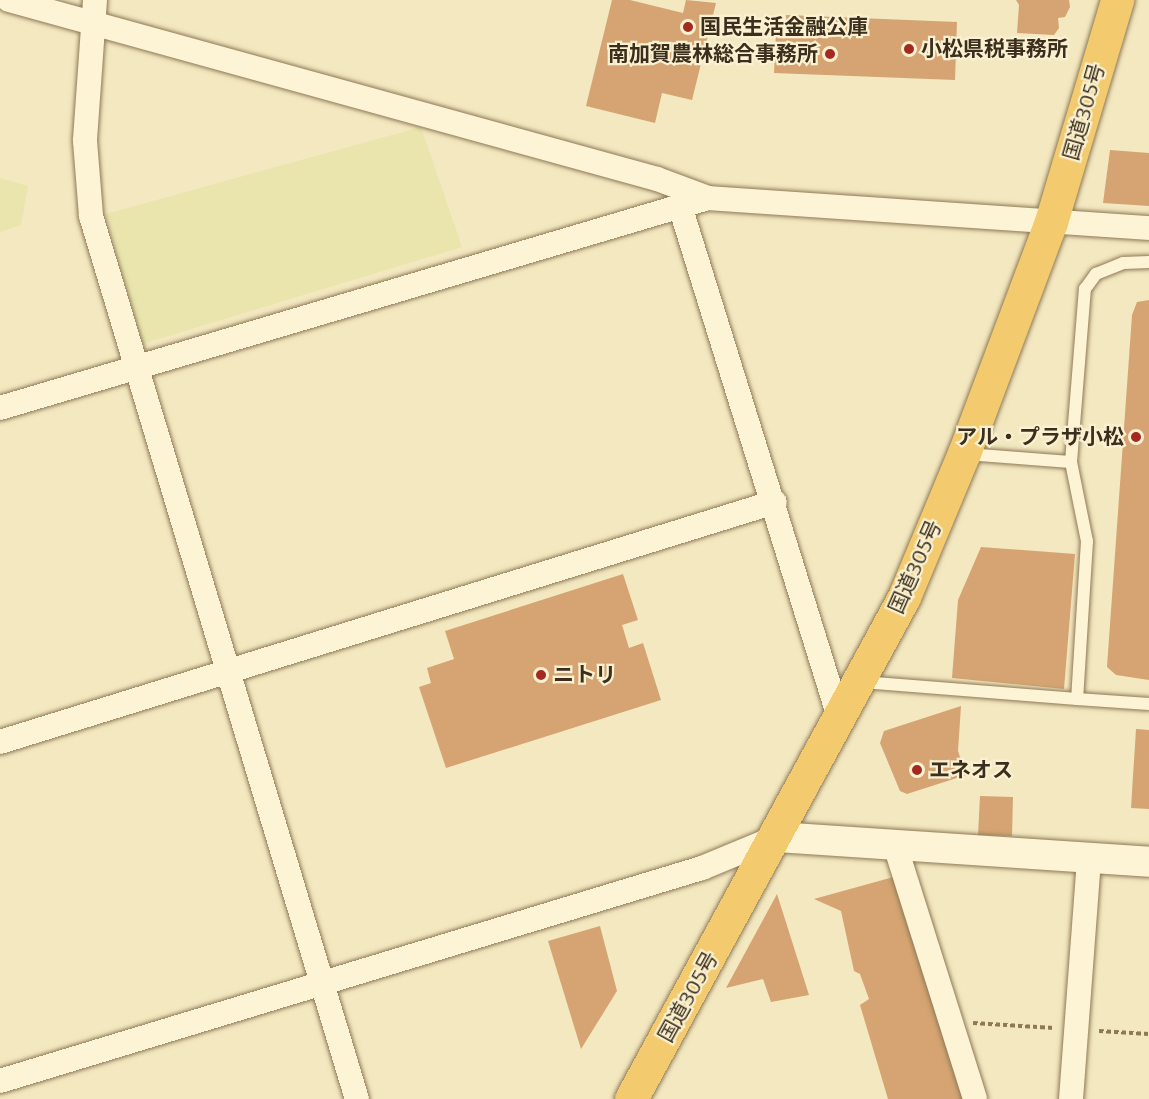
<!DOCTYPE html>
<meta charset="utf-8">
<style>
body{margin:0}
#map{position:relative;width:1149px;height:1099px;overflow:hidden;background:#f3e8c0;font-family:Bitter,"Noto Sans JP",serif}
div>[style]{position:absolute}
.farmland>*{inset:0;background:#e9e5ad}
.building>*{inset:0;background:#d5a472}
.path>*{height:4px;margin-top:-2px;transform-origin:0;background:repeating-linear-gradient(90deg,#8e7956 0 4.5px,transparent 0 7.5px)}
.roads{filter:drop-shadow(0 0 2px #8e7956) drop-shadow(0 0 2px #8e7956)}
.service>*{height:12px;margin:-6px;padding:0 6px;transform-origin:6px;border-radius:6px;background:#fcf4d5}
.minor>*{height:24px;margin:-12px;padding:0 12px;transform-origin:12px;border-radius:12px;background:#fcf4d5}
.tertiary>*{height:30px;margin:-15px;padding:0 15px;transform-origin:15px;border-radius:15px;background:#fcf4d5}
.trunk>*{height:33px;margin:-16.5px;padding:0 16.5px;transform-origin:16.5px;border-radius:16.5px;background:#f3ca6e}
.dots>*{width:16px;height:16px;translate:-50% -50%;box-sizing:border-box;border:3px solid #f9f1d1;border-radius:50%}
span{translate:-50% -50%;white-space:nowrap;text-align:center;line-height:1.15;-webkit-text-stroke:4.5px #f9f1d1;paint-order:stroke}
.poi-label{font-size:21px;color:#3c2e1c;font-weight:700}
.left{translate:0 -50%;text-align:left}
.right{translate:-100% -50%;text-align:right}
.street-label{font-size:21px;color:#3c2e1c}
</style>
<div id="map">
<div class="farmland">
<i style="clip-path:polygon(421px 127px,462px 247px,142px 344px,106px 214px)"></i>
<i style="clip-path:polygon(0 178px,28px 186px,21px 225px,0 232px)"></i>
</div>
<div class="building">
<i style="clip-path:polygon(612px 0,630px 0,683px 13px,686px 0,716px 3px,692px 100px,662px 93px,655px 123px,586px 106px)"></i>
<i style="clip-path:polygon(1016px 0,1069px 0,1070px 7px,1065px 17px,1058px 18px,1059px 28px,1054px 35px,1017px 33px,1019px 5px)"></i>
<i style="clip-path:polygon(786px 15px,957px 22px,955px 80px,774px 73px,776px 30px,786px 31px)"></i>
<i style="clip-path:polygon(1110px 150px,1149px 153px,1149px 206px,1103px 203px)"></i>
<i style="clip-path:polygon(1149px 300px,1149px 680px,1116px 675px,1107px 667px,1132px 315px,1137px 302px)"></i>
<i style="clip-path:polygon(981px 547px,1075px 554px,1064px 689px,952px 678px,958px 600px)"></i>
<i style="clip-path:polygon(623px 574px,638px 620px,622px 625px,629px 648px,643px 643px,661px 700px,446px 768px,419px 687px,431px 683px,427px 668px,454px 659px,445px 631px)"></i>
<i style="clip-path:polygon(961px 706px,958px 751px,966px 775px,907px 794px,900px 791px,880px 743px,884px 731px)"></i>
<i style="clip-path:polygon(1136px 729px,1149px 730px,1149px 809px,1131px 808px)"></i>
<i style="clip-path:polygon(980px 796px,1013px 797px,1012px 836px,978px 835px)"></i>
<i style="clip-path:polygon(897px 876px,966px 1099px,888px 1099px,860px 1005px,869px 999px,860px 974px,854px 971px,841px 911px,814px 899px)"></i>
<i style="clip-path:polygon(777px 894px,809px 995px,771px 1002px,763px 979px,726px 988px)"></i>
<i style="clip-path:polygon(600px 926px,617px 991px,581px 1049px,548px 941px)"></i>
</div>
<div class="path">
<i style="left:973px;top:1023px;width:82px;rotate:3.5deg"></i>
<i style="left:1099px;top:1031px;width:50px;rotate:3.4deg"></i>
</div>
<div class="roads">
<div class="service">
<i style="left:966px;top:454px;width:105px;rotate:4.4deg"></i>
<i style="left:1071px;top:462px;width:174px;rotate:-85.4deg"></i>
<i style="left:1085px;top:289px;width:19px;rotate:-54deg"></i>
<i style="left:1096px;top:274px;width:29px;rotate:-22deg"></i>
<i style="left:1123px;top:263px;width:26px;rotate:-2deg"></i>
<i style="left:1071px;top:462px;width:81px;rotate:78.6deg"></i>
<i style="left:1087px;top:541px;width:158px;rotate:93.6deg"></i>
<i style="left:1077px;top:699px;width:72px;rotate:4deg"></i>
<i style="left:862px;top:682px;width:216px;rotate:4.5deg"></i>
</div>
<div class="minor">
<i style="left:9px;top:0;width:672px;rotate:15.44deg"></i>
<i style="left:657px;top:179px;width:54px;rotate:20.4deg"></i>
<i style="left:708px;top:198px;width:442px;rotate:3.9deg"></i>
<i style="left:95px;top:0;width:141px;rotate:94.1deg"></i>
<i style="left:85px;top:141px;width:75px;rotate:85.4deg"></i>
<i style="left:91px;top:216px;width:922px;rotate:73.24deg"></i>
<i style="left:680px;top:206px;width:535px;rotate:72.72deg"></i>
<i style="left:0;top:408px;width:738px;rotate:-16.52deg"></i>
<i style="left:0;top:742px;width:811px;rotate:-17.21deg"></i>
<i style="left:895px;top:845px;width:266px;rotate:72.5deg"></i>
<i style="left:0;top:1081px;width:734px;rotate:-16.88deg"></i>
<i style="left:702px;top:868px;width:81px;rotate:-22.5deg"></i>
<i style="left:1071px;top:1099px;width:242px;rotate:-85.7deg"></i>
</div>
<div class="tertiary">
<i style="left:777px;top:837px;width:373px;rotate:3.8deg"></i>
</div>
<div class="trunk">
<i style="left:631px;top:1099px;width:571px;rotate:-61.46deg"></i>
<i style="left:904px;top:597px;width:156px;rotate:-67.4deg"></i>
<i style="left:964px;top:453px;width:247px;rotate:-69.4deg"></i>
<i style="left:1051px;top:222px;width:232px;rotate:-73.4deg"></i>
</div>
</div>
<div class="dots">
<i style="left:688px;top:27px;background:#a4291f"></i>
<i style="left:909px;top:49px;background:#a4291f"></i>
<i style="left:830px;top:54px;background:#a4291f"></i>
<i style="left:1136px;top:437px;background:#a4291f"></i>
<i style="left:541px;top:675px;background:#a4291f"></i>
<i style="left:917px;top:770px;background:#a4291f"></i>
</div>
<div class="poi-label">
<span class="left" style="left:700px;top:27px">国民生活金融公庫</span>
<span class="left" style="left:921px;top:49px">小松県税事務所</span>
<span class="right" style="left:818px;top:54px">南加賀農林総合事務所</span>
<span class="right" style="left:1124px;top:437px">アル・プラザ小松</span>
<span class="left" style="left:553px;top:675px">ニトリ</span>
<span class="left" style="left:929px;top:770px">エネオス</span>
</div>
<div class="street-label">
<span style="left:1084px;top:112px;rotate:-74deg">国道305号</span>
<span style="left:915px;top:567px;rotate:-66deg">国道305号</span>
<span style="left:688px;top:997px;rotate:-61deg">国道305号</span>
</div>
</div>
